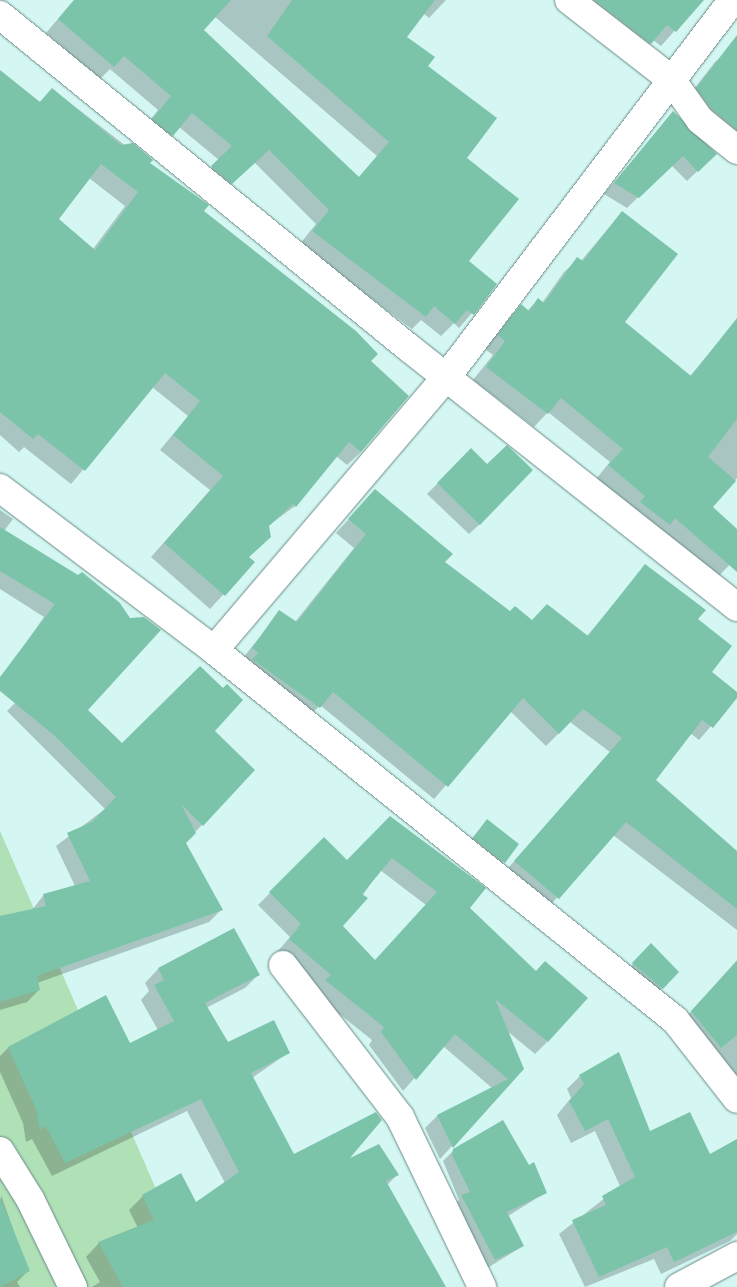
<!DOCTYPE html>
<style>
body{margin:0}
#map{position:relative;width:737px;height:1287px;overflow:hidden;background:#d4f7f3;font-family:"PT Sans",sans-serif}
div>[style]{position:absolute}
.green>*{inset:0;background:#afe0b6}
.shadow>*{inset:0;background:#0003}
.building>*{inset:0;background:#7cc4a9}
.roads{filter:drop-shadow(0 0 1px #6a8a87) drop-shadow(0 0 1px #6a8a87)}
.minor>*{height:28px;margin:-14px;padding:0 14px;transform-origin:14px;border-radius:14px;background:#fff}
span{translate:-50% -50%;white-space:nowrap;text-align:center;line-height:1.15;-webkit-text-stroke:4px #fff;paint-order:stroke}
</style>
<div id="map">
<div class="green">
<i style="clip-path:polygon(0 831px,156px 1189px,231px 1287px,0 1287px)"></i>
</div>
<div class="shadow">
<i style="clip-path:polygon(evenodd,74px 0,446px 0,429px 18px,423px 13px,405px 37px,427px 66px,465px 158px,468px 261px,496px 285px,459px 328px,454px 323px,441px 336px,421px 320px,412px 329px,299px 245px,316px 224px,254px 162px,218px 196px,198px 181px,219px 160px,179px 127px,159px 148px,140px 133px,158px 110px,110px 69px,100px 79px,46px 33px,74px 0,214px 16px,377px 156px,358px 178px,202px 30px,214px 16px)"></i>
<i style="clip-path:polygon(555px 0,702px 0,661px 46px,653px 40px,635px 58px)"></i>
<i style="clip-path:polygon(737px 44px,737px 136px,686px 99px,715px 62px)"></i>
<i style="clip-path:polygon(evenodd,0 71px,39px 103px,52px 89px,148px 163px,370px 361px,361px 452px,347px 465px,336px 456px,295px 506px,268px 526px,248px 558px,253px 562px,210px 609px,151px 557px,210px 490px,160px 450px,188px 416px,152px 387px,71px 484px,24px 447px,19px 452px,0 435px,0 71px,89px 178px,125px 206px,93px 249px,58px 219px,89px 178px)"></i>
<i style="clip-path:polygon(673px 113px,715px 154px,687px 181px,671px 165px,627px 208px,604px 194px)"></i>
<i style="clip-path:polygon(622px 212px,624px 323px,690px 376px,737px 320px,737px 478px,711px 507px,737px 530px,737px 557px,716px 579px,596px 479px,610px 462px,548px 412px,534px 427px,473px 380px,493px 355px,485px 349px,508px 319px,521px 306px,527px 311px,538px 300px,542px 303px,564px 272px,578px 259px,581px 261px)"></i>
<i style="clip-path:polygon(471px 450px,480px 524px,469px 534px,427px 494px)"></i>
<i style="clip-path:polygon(375px 491px,443px 562px,510px 612px,532px 622px,587px 636px,645px 566px,697px 619px,710px 672px,737px 696px,699px 740px,690px 733px,654px 781px,737px 853px,737px 930px,613px 835px,545px 911px,502px 875px,610px 752px,570px 722px,546px 746px,510px 711px,434px 799px,320px 705px,306px 720px,240px 662px,280px 611px,295px 622px,354px 548px,336px 533px)"></i>
<i style="clip-path:polygon(0 510px,13px 519px,4px 531px,78px 577px,86px 709px,122px 745px,213px 731px,253px 770px,185px 843px,221px 910px,209px 922px,37px 983px,39px 990px,27px 1002px,0 1010px,0 916px,32px 910px,43px 896px,75px 886px,56px 846px,105px 809px,7px 711px,18px 700px,6px 671px,44px 617px,0 589px)"></i>
<i style="clip-path:polygon(evenodd,390px 817px,469px 908px,547px 1042px,535px 1054px,507px 1031px,523px 1069px,440px 1159px,425px 1128px,437px 1116px,492px 1088px,443px 1046px,403px 1091px,369px 1045px,372px 1040px,313px 993px,319px 988px,277px 952px,290px 937px,258px 905px,324px 839px,347px 862px,390px 817px,380px 870px,426px 905px,375px 961px,342px 926px,380px 870px)"></i>
<i style="clip-path:polygon(482px 826px,518px 844px,499px 867px,468px 843px)"></i>
<i style="clip-path:polygon(233px 930px,258px 975px,245px 988px,206px 1008px,227px 1043px,288px 1053px,252px 1078px,293px 1155px,397px 1175px,384px 1188px,397px 1287px,92px 1287px,100px 1282px,86px 1257px,99px 1243px,138px 1228px,129px 1210px,143px 1196px,195px 1204px,225px 1183px,187px 1111px,52px 1176px,32px 1139px,26px 1142px,23px 1123px,0 1072px,0 1056px,8px 1048px,130px 1045px,158px 1030px,141px 1000px,149px 991px,145px 983px,158px 969px)"></i>
<i style="clip-path:polygon(641px 955px,662px 988px,652px 999px,623px 975px)"></i>
<i style="clip-path:polygon(737px 960px,737px 1090px,679px 1025px)"></i>
<i style="clip-path:polygon(580px 1076px,650px 1132px,709px 1155px,737px 1140px,737px 1234px,730px 1241px,661px 1274px,654px 1259px,585px 1287px,559px 1234px,620px 1186px,595px 1131px,571px 1143px,557px 1115px,571px 1098px,567px 1089px)"></i>
<i style="clip-path:polygon(454px 1150px,545px 1193px,508px 1216px,523px 1246px,484px 1270px,451px 1207px,459px 1200px,443px 1161px)"></i>
<i style="clip-path:polygon(1px 1195px,28px 1271px,17px 1282px,20px 1287px,0 1287px)"></i>
</div>
<div class="building">
<i style="clip-path:polygon(74px 0,231px 0,204px 30px,359px 177px,389px 142px,267px 36px,292px 0,435px 0,407px 37px,435px 57px,428px 66px,497px 118px,467px 158px,519px 199px,469px 261px,497px 284px,474px 315px,467px 310px,455px 324px,434px 306px,426px 317px,312px 231px,329px 210px,269px 150px,232px 184px,211px 166px,232px 146px,192px 113px,173px 136px,152px 119px,171px 96px,124px 56px,114px 67px,58px 19px)"></i>
<i style="clip-path:polygon(595px 0,704px 0,676px 32px,667px 25px,651px 44px)"></i>
<i style="clip-path:polygon(737px 35px,737px 130px,712px 109px,696px 88px)"></i>
<i style="clip-path:polygon(evenodd,0 70px,40px 102px,52px 88px,121px 145px,133px 143px,153px 160px,150px 163px,209px 205px,204px 211px,356px 331px,378px 354px,371px 361px,409px 396px,361px 452px,349px 442px,296px 507px,293px 504px,269px 526px,271px 537px,249px 557px,255px 562px,225px 596px,164px 543px,223px 476px,173px 435px,200px 401px,165px 373px,85px 471px,38px 434px,33px 439px,0 412px,0 70px,101px 164px,138px 192px,95px 250px,59px 219px,101px 164px)"></i>
<i style="clip-path:polygon(673px 111px,717px 154px,698px 172px,683px 156px,639px 198px,614px 183px)"></i>
<i style="clip-path:polygon(622px 211px,678px 254px,625px 322px,691px 376px,737px 318px,737px 419px,708px 457px,736px 481px,713px 507px,737px 529px,737px 572px,675px 518px,670px 525px,640px 502px,645px 496px,608px 465px,623px 449px,561px 398px,548px 414px,486px 367px,505px 341px,498px 335px,521px 304px,529px 311px,538px 298px,544px 303px,577px 257px,583px 261px)"></i>
<i style="clip-path:polygon(507px 445px,533px 470px,480px 525px,437px 483px,471px 448px,487px 464px)"></i>
<i style="clip-path:polygon(375px 489px,453px 554px,445px 562px,510px 611px,515px 606px,532px 620px,547px 604px,588px 636px,645px 564px,706px 610px,698px 619px,732px 646px,712px 672px,737px 692px,737px 698px,713px 728px,702px 720px,656px 780px,737px 851px,737px 909px,626px 822px,559px 899px,514px 861px,622px 738px,583px 709px,559px 734px,523px 698px,448px 787px,333px 692px,320px 708px,252px 659px,258px 653px,252px 648px,279px 610px,297px 622px,366px 534px,348px 519px)"></i>
<i style="clip-path:polygon(0 527px,78px 575px,82px 572px,120px 603px,130px 618px,144px 617px,161px 630px,88px 710px,122px 743px,200px 666px,223px 688px,227px 684px,243px 700px,215px 731px,255px 770px,203px 826px,181px 804px,196px 833px,186px 843px,223px 910px,37px 976px,40px 990px,0 1002px,0 916px,46px 906px,43px 894px,90px 881px,67px 833px,92px 822px,116px 797px,55px 736px,0 691px,0 677px,55px 604px,0 571px)"></i>
<i style="clip-path:polygon(evenodd,390px 816px,486px 888px,470px 908px,536px 971px,545px 961px,588px 998px,548px 1042px,495px 999px,524px 1069px,453px 1148px,437px 1115px,508px 1079px,455px 1034px,416px 1080px,381px 1032px,384px 1027px,325px 980px,331px 975px,289px 939px,301px 924px,269px 892px,324px 837px,347px 860px,390px 816px,392px 858px,437px 892px,375px 960px,343px 926px,368px 898px,362px 894px,392px 858px)"></i>
<i style="clip-path:polygon(487px 819px,519px 844px,505px 863px,473px 838px)"></i>
<i style="clip-path:polygon(234px 928px,260px 975px,205px 1003px,228px 1042px,274px 1020px,290px 1053px,251px 1073px,294px 1154px,376px 1112px,382px 1120px,350px 1158px,379px 1144px,399px 1175px,386px 1181px,446px 1287px,123px 1287px,98px 1242px,154px 1220px,142px 1195px,181px 1173px,196px 1202px,239px 1172px,201px 1099px,65px 1163px,46px 1126px,40px 1130px,36px 1109px,8px 1047px,106px 995px,130px 1043px,174px 1021px,154px 985px,164px 980px,158px 968px)"></i>
<i style="clip-path:polygon(651px 943px,679px 972px,663px 989px,632px 963px)"></i>
<i style="clip-path:polygon(737px 961px,737px 1035px,721px 1048px,691px 1011px)"></i>
<i style="clip-path:polygon(619px 1052px,650px 1131px,690px 1112px,710px 1154px,737px 1139px,737px 1232px,674px 1262px,667px 1247px,599px 1277px,572px 1220px,606px 1205px,602px 1196px,635px 1177px,608px 1119px,585px 1131px,569px 1101px,584px 1084px,579px 1075px)"></i>
<i style="clip-path:polygon(503px 1120px,529px 1165px,534px 1162px,547px 1193px,507px 1212px,524px 1246px,495px 1260px,461px 1195px,470px 1192px,452px 1155px,453px 1149px)"></i>
<i style="clip-path:polygon(0 1197px,30px 1271px,0 1287px)"></i>
</div>
<div class="roads">
<div class="minor">
<i style="left:569px;top:0;width:129px;rotate:37.8deg"></i>
<i style="left:671px;top:79px;width:50px;rotate:54.7deg"></i>
<i style="left:700px;top:120px;width:48px;rotate:39deg"></i>
<i style="left:0;top:15px;width:527px;rotate:39.15deg"></i>
<i style="left:409px;top:348px;width:418px;rotate:38.3deg"></i>
<i style="left:0;top:488px;width:268px;rotate:37.1deg"></i>
<i style="left:214px;top:650px;width:591px;rotate:38.75deg"></i>
<i style="left:675px;top:1020px;width:100px;rotate:51.9deg"></i>
<i style="left:214px;top:650px;width:361px;rotate:-49.6deg"></i>
<i style="left:448px;top:375px;width:471px;rotate:-52.8deg"></i>
<i style="left:283px;top:965px;width:192px;rotate:52.4deg"></i>
<i style="left:400px;top:1117px;width:189px;rotate:64.2deg"></i>
<i style="left:0;top:1151px;width:57px;rotate:58deg"></i>
<i style="left:30px;top:1199px;width:98px;rotate:64deg"></i>
<i style="left:679px;top:1287px;width:66px;rotate:-28.1deg"></i>
</div>
</div>
</div>
